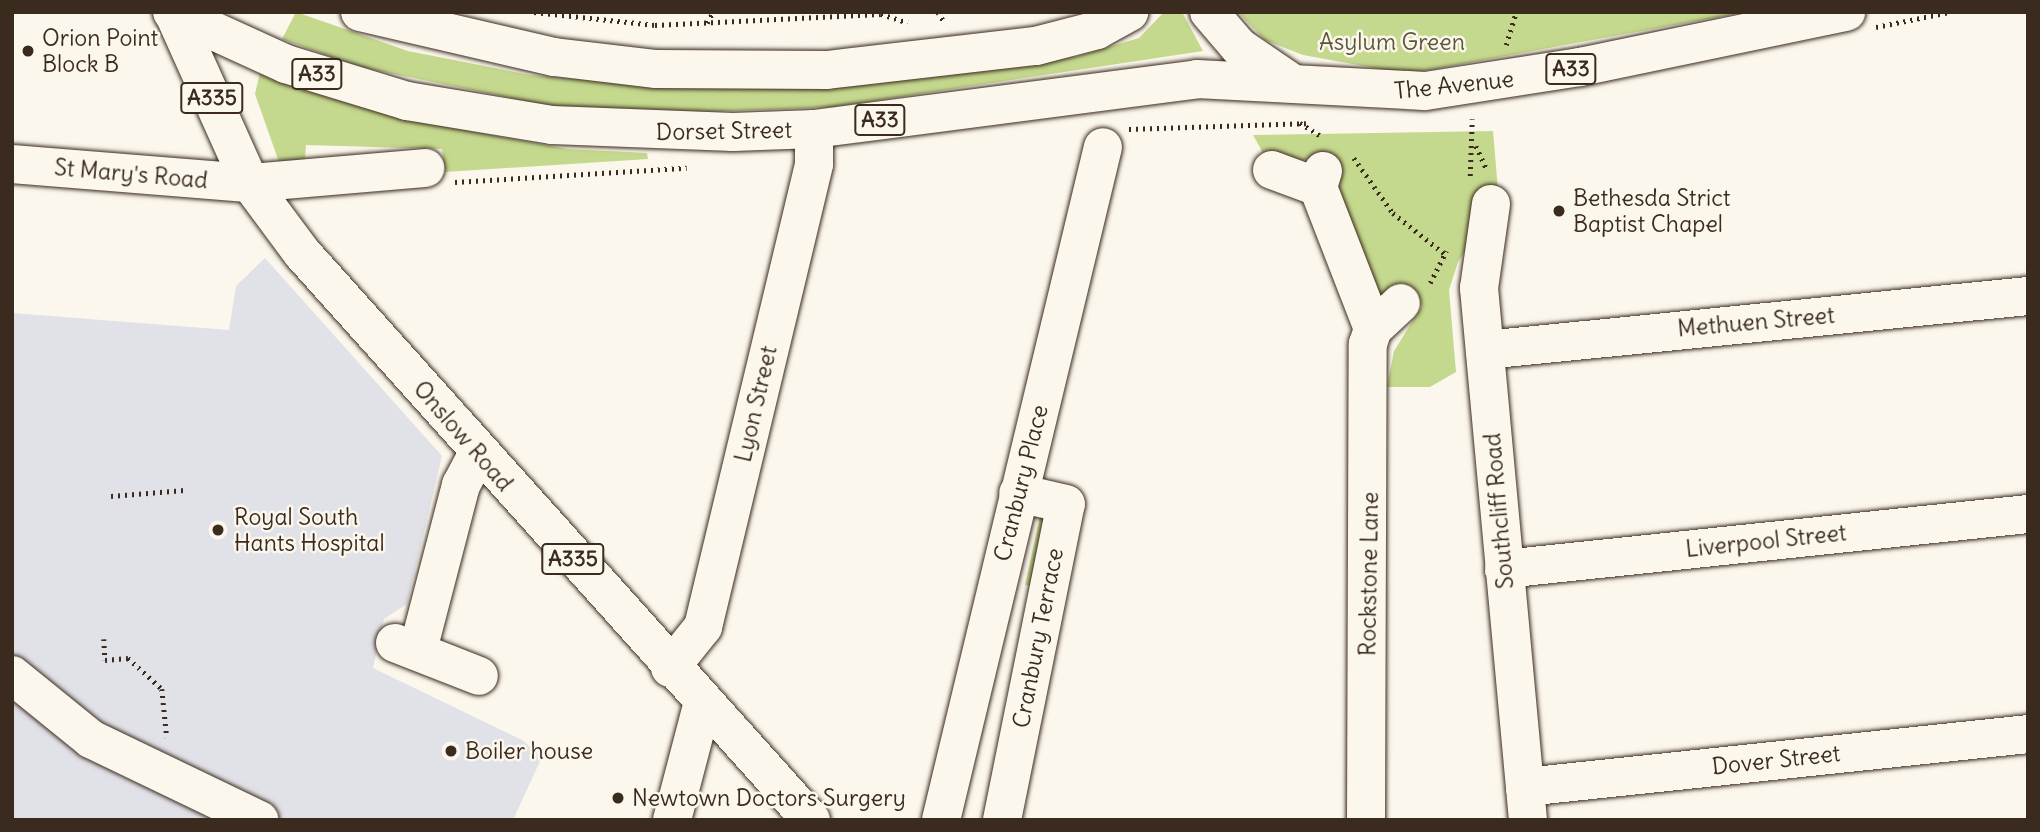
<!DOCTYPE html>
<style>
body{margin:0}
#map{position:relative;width:2040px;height:832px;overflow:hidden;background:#fbf7ec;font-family:Delius,sans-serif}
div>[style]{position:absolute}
.built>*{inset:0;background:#e1e1e8}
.green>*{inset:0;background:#c5d98e}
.path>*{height:4.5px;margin-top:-2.25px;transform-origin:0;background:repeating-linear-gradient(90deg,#3b2a1e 0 2px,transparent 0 7px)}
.roads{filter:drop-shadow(0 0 2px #3b2a1e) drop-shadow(0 0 2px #3b2a1e)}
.minor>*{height:38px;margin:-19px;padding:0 19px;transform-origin:19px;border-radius:19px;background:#fbf7ec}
.major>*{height:38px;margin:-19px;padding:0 19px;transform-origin:19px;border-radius:19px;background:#fbf7ec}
.dots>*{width:19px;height:19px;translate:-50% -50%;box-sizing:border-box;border:4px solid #fbf7ec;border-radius:50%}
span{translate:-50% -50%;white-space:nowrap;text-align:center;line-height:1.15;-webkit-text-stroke:5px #fbf7ec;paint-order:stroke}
.shield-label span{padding:2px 5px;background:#fbf7ec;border:2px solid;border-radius:5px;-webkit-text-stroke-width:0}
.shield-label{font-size:21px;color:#3b2a1e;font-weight:700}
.poi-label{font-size:23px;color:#3b2a1e}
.left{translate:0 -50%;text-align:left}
.park-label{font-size:23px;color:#5e563a}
.street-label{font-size:23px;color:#3b2a1e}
.frame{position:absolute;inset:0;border:14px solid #3b2a1e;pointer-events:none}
</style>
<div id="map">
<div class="built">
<i style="clip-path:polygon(265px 258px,442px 456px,407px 604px,384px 619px,373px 668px,522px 740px,542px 757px,513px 820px,12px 820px,12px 313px,229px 330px,236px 286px)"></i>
</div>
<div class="green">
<i style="clip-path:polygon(296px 12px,408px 51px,530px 75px,645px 85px,1075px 57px,1139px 38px,1164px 12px,1182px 12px,1203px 51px,833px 107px,647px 114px,550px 106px,360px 67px,282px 39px)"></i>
<i style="clip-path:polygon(1238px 12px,1746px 12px,1407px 74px,1303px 55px,1265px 40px)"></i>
<i style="clip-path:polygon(260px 72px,431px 124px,568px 149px,647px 153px,648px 159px,445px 172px,442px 149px,306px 145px,305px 159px,279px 162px,255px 94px)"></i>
<i style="clip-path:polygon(1493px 131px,1499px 202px,1458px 262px,1449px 290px,1456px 372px,1430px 387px,1387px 387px,1394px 351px,1422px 306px,1403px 284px,1374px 298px,1314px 157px,1288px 165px,1267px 160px,1253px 135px)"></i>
<i style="clip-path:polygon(1047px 510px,1037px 587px,1025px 585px,1041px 512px)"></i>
</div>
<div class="path">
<i style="left:534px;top:12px;width:122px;rotate:6.1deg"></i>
<i style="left:655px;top:25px;width:226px;rotate:-2.8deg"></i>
<i style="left:881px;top:14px;width:28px;rotate:18deg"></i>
<i style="left:938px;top:12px;width:13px;rotate:58deg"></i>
<i style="left:707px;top:23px;width:13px;rotate:-61deg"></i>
<i style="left:1876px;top:27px;width:76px;rotate:-11.5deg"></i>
<i style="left:1506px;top:45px;width:34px;rotate:-73deg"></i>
<i style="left:1300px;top:123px;width:26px;rotate:32deg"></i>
<i style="left:1129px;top:129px;width:177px;rotate:-1.9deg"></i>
<i style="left:1476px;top:146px;width:26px;rotate:65deg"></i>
<i style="left:1354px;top:158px;width:67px;rotate:54.7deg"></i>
<i style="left:1393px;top:213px;width:66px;rotate:38.3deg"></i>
<i style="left:1470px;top:176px;width:57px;rotate:-88deg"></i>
<i style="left:455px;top:182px;width:232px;rotate:-3.5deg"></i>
<i style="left:1430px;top:283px;width:36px;rotate:-63deg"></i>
<i style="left:111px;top:496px;width:74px;rotate:-4.6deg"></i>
<i style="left:104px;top:639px;width:21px;rotate:87deg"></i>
<i style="left:105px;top:660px;width:23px;rotate:-5deg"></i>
<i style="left:128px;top:658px;width:46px;rotate:42.4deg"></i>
<i style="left:162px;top:689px;width:49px;rotate:84.2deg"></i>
</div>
<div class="roads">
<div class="minor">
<i style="left:1272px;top:170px;width:49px;rotate:20.3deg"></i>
<i style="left:1323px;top:171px;width:17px;rotate:107deg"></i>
<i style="left:1318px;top:187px;width:152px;rotate:68.8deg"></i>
<i style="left:250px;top:183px;width:176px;rotate:-4.9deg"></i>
<i style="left:1491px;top:204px;width:85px;rotate:98.1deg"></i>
<i style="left:1479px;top:288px;width:534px;rotate:84.74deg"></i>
<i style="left:1485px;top:350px;width:546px;rotate:-5.68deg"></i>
<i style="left:1504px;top:569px;width:527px;rotate:-5.99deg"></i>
<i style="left:395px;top:643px;width:90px;rotate:21.4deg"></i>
<i style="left:418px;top:650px;width:171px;rotate:-75.4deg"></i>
<i style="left:461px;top:485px;width:36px;rotate:-62deg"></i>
<i style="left:670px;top:668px;width:53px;rotate:-51.2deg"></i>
<i style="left:703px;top:627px;width:476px;rotate:-76.5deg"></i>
<i style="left:814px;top:164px;width:35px;rotate:-90deg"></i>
<i style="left:12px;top:675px;width:102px;rotate:39deg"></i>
<i style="left:91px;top:739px;width:187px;rotate:25.7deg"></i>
<i style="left:1525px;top:787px;width:506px;rotate:-6.01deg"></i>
<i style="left:672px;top:820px;width:122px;rotate:-75.3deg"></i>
<i style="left:941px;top:820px;width:692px;rotate:-76.47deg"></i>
<i style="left:1002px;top:820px;width:322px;rotate:-78.6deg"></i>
<i style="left:1066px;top:504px;width:49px;rotate:-167.1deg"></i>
<i style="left:1366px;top:820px;width:476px;rotate:-89.8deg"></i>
<i style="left:1368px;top:344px;width:16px;rotate:-72deg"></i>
<i style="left:1373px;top:329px;width:38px;rotate:-43deg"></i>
</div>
<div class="major">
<i style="left:172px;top:12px;width:125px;rotate:24.5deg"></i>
<i style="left:286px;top:64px;width:127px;rotate:17deg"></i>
<i style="left:407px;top:101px;width:147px;rotate:9.4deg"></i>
<i style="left:552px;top:125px;width:181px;rotate:2.2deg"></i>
<i style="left:733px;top:132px;width:81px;rotate:-2.1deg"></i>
<i style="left:814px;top:129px;width:386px;rotate:-7.4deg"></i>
<i style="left:1197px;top:79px;width:228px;rotate:3deg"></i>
<i style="left:1425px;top:91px;width:157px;rotate:-8.8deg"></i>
<i style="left:1580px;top:67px;width:272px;rotate:-11.7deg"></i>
<i style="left:173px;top:12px;width:188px;rotate:65.8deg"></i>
<i style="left:250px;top:183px;width:87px;rotate:53.4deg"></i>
<i style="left:302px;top:253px;width:762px;rotate:48.09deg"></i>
<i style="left:360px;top:12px;width:199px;rotate:13.1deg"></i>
<i style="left:554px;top:57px;width:103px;rotate:6.7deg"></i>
<i style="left:656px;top:69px;width:171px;rotate:0.3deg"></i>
<i style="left:827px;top:70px;width:210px;rotate:-6.6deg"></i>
<i style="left:1036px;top:46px;width:63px;rotate:-14.7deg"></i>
<i style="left:1097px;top:30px;width:37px;rotate:-29deg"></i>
<i style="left:1209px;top:12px;width:46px;rotate:49.4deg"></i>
<i style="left:1239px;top:47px;width:64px;rotate:34.2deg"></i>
<i style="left:12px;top:164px;width:239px;rotate:4.6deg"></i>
</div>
</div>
<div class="dots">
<i style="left:28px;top:51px;background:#3b2a1e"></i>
<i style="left:1559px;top:211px;background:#3b2a1e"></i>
<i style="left:218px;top:530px;background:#3b2a1e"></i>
<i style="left:451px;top:751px;background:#3b2a1e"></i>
<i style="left:618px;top:798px;background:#3b2a1e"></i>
</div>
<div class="shield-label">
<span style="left:1571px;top:69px">A33</span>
<span style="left:317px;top:74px">A33</span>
<span style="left:212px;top:98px">A335</span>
<span style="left:880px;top:120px">A33</span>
<span style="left:573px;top:559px">A335</span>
</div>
<div class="poi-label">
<span class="left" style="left:42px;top:51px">Orion Point<br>Block B</span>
<span class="left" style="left:1573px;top:211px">Bethesda Strict<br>Baptist Chapel</span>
<span class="left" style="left:234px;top:530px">Royal South<br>Hants Hospital</span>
<span class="left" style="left:465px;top:751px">Boiler house</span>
<span class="left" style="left:632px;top:798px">Newtown Doctors Surgery</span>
</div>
<div class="park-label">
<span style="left:1392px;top:42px">Asylum Green</span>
</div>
<div class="street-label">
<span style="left:1454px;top:85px;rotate:-6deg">The Avenue</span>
<span style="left:724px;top:131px;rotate:-1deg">Dorset Street</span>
<span style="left:131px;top:174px;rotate:5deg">St Mary's Road</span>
<span style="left:1756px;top:322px;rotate:-5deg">Methuen Street</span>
<span style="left:756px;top:404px;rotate:-77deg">Lyon Street</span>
<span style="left:463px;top:436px;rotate:49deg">Onslow Road</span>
<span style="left:1021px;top:483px;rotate:-76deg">Cranbury Place</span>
<span style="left:1499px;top:511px;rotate:-95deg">Southcliff Road</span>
<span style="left:1766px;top:541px;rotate:-6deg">Liverpool Street</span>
<span style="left:1369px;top:574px;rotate:-89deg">Rockstone Lane</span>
<span style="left:1038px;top:638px;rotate:-79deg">Cranbury Terrace</span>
<span style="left:1776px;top:760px;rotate:-6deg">Dover Street</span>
</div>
<div class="frame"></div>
</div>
